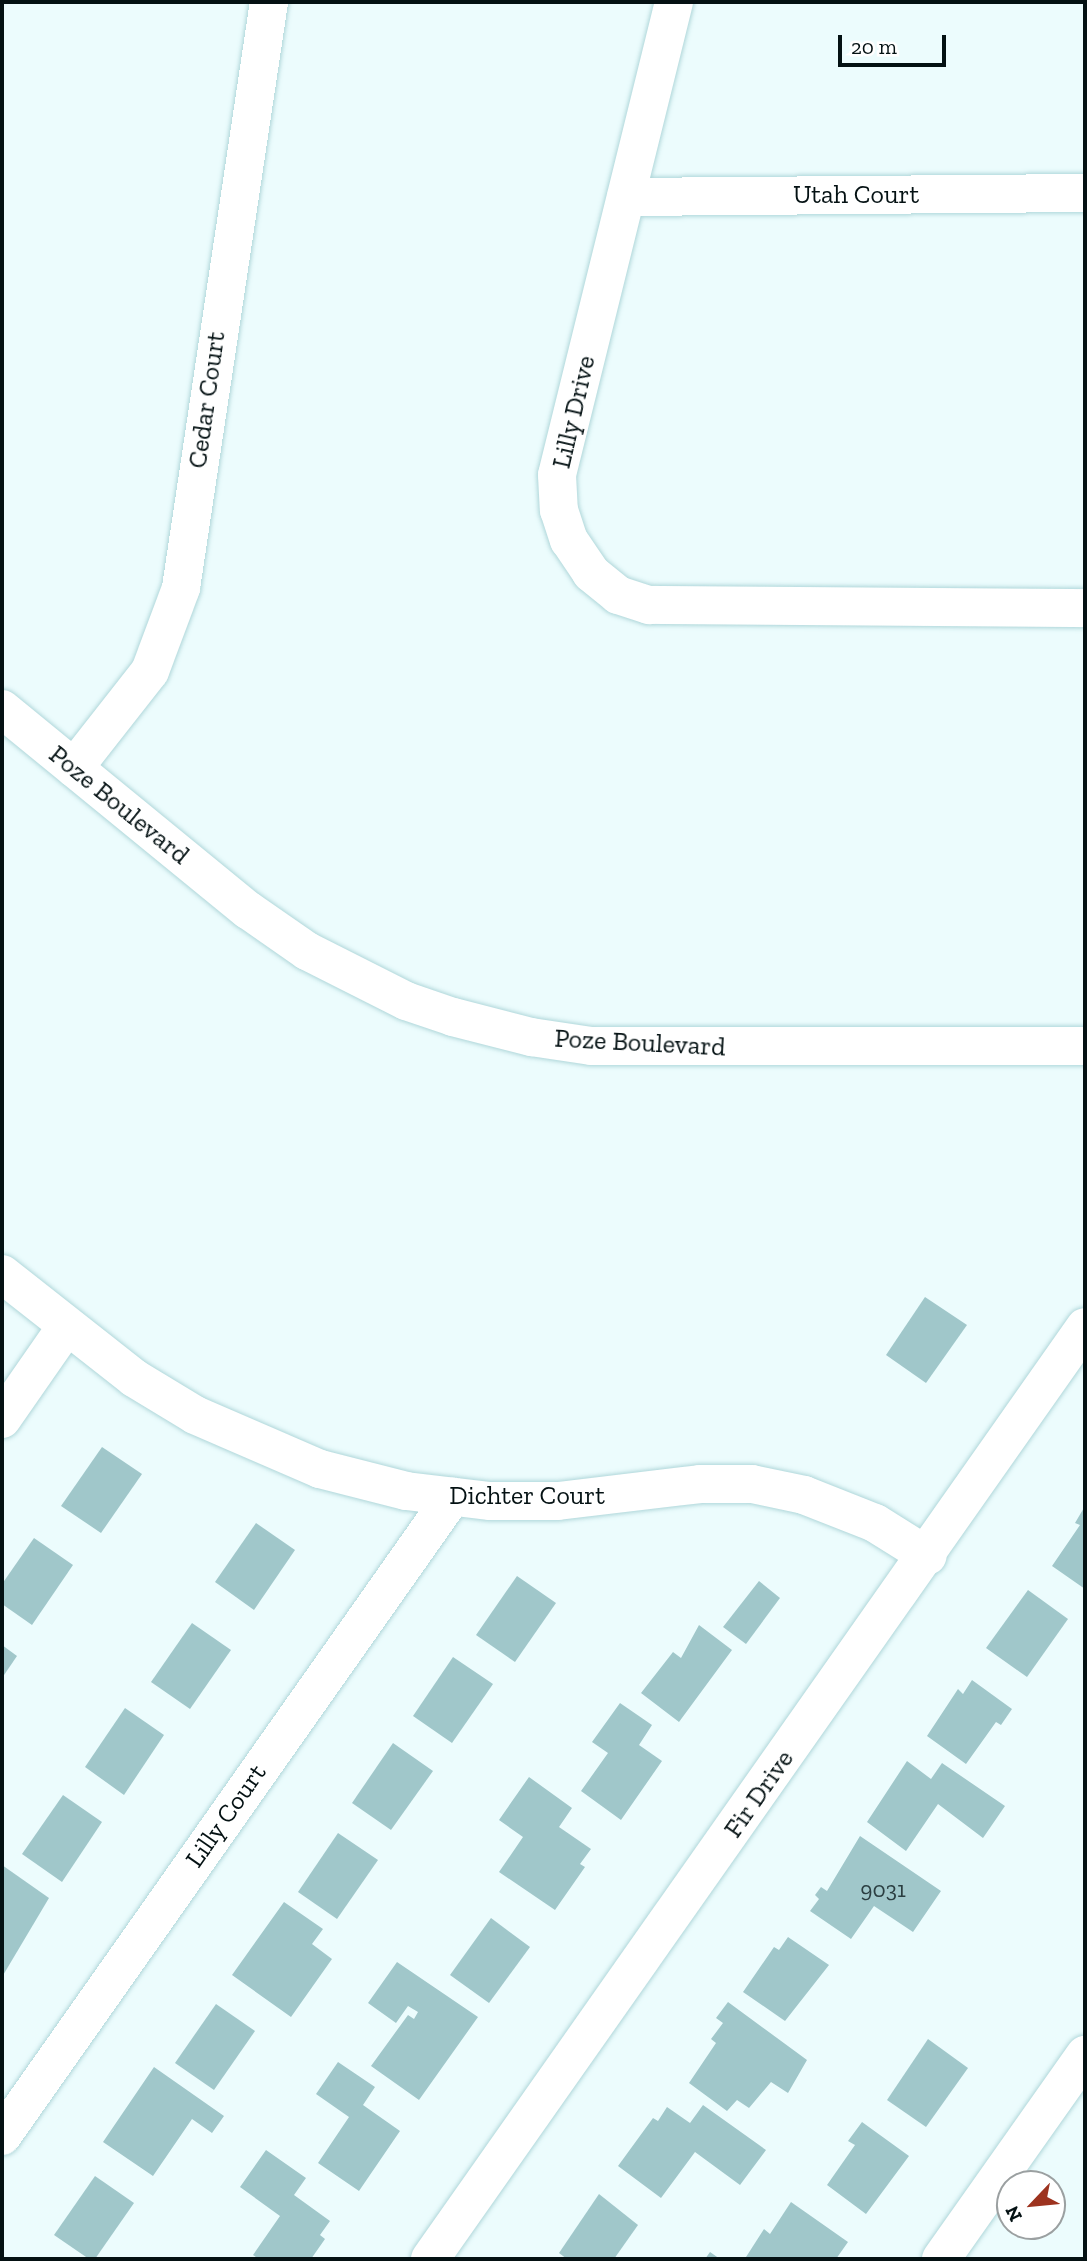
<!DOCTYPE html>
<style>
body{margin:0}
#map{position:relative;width:1087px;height:2261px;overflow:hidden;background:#ecfcfd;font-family:"Zilla Slab",serif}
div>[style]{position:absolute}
.building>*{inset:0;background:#a0c7ca}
.roads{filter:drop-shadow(0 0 2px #b0d7da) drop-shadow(0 0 2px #b0d7da)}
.minor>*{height:38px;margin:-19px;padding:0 19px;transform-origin:19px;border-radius:19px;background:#fff}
span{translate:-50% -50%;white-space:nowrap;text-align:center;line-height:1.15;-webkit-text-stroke:5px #fff;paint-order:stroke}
.number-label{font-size:23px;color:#2b3e41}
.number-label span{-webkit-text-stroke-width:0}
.street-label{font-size:26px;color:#041113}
.frame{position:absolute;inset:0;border:4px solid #041113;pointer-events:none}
.north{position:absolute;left:996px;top:2170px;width:70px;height:70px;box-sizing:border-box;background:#fff;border:2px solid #9ba0a1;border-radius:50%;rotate:244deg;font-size:19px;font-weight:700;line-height:28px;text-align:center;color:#041113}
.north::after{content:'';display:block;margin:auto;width:24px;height:32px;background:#9d331f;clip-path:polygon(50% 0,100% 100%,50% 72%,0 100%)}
.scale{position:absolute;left:838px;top:35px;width:108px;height:32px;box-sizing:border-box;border:4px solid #041113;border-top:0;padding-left:9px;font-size:21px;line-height:24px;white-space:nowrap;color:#041113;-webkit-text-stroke:5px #fff;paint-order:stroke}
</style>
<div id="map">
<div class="building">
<i style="clip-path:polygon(925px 1297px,967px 1325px,926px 1383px,886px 1355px)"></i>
<i style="clip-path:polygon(102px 1447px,142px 1474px,101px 1533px,61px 1506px)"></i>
<i style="clip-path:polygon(1085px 1506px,1085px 1589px,1052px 1566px,1080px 1525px,1075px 1523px)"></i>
<i style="clip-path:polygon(256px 1523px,295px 1550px,254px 1610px,215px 1582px)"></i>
<i style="clip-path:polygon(34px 1538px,73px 1565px,32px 1625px,2px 1604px,2px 1584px)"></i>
<i style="clip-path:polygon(517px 1576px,556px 1603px,515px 1662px,476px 1635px)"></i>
<i style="clip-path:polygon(759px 1581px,780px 1598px,746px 1644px,723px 1627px)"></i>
<i style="clip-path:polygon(1028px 1590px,1068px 1619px,1027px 1677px,986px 1648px)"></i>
<i style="clip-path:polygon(192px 1623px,231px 1650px,190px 1709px,151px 1682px)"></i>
<i style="clip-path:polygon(699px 1625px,732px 1650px,679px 1722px,641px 1693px,673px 1652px,681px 1658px)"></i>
<i style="clip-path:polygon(2px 1645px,17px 1656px,2px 1678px)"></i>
<i style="clip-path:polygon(453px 1657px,493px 1684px,452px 1743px,413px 1716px)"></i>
<i style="clip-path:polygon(972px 1680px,1012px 1709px,1001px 1725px,996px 1722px,966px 1764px,927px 1736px,958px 1689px,963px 1694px)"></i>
<i style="clip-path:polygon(620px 1703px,652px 1725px,639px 1745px,662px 1761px,621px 1820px,581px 1791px,608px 1753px,592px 1742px)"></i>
<i style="clip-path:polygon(125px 1708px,164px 1735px,124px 1795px,85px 1767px)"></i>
<i style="clip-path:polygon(393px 1743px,433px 1771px,391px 1830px,352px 1803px)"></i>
<i style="clip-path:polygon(907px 1761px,931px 1779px,942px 1763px,1005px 1806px,983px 1838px,938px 1804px,906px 1851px,867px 1822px)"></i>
<i style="clip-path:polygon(529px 1777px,572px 1808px,559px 1827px,591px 1849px,580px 1864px,585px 1867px,555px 1910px,499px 1872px,523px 1837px,499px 1820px)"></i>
<i style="clip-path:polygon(63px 1795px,102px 1822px,62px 1882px,22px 1854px)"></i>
<i style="clip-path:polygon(338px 1833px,378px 1860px,337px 1919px,298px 1892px)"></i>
<i style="clip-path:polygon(860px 1836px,941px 1891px,913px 1932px,874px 1906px,851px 1939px,810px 1911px,819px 1899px,815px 1895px,821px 1887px,827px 1891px)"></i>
<i style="clip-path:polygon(2px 1865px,49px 1898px,2px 1977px)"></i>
<i style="clip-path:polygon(284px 1902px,323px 1929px,312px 1944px,332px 1959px,291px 2017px,232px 1975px)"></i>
<i style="clip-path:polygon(491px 1918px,530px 1947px,489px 2003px,450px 1975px)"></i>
<i style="clip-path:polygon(788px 1937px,829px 1965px,785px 2021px,743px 1992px,774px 1947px,779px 1950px)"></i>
<i style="clip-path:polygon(397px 1962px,478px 2017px,419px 2100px,371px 2066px,408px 2015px,414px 2019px,418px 2012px,408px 2006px,396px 2023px,368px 2003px)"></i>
<i style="clip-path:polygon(728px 2002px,807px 2060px,788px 2093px,771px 2082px,749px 2108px,737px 2100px,727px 2111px,689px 2083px,716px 2043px,711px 2039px,723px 2023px,716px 2018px)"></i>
<i style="clip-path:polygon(216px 2004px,255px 2031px,214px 2090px,175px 2063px)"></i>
<i style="clip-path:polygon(928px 2039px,968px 2068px,926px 2127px,887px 2100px)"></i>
<i style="clip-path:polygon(338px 2062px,375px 2087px,363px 2105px,400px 2131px,359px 2191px,318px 2163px,349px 2117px,316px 2094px)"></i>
<i style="clip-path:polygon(154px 2067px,224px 2116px,212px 2133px,192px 2119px,153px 2176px,103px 2142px)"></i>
<i style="clip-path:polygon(703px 2105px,766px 2150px,740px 2185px,695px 2152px,661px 2198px,618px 2166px,653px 2118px,658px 2121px,667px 2107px,690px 2123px)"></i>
<i style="clip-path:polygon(862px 2122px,909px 2156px,866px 2214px,827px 2185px,855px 2145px,848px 2141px)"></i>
<i style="clip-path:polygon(266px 2150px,306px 2178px,294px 2195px,330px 2221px,320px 2235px,325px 2239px,311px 2259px,259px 2259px,253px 2255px,280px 2216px,240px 2187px)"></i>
<i style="clip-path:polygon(95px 2176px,134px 2203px,95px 2259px,89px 2259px,54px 2235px)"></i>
<i style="clip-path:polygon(599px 2194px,638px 2225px,614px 2259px,567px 2259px,559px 2253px)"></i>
<i style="clip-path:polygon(791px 2202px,848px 2242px,836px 2259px,746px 2257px,764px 2229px,770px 2234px)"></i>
<i style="clip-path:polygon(710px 2252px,720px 2259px,705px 2259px)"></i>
</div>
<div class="roads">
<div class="minor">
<i style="left:674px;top:2px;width:487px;rotate:103.9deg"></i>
<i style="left:557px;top:475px;width:35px;rotate:87deg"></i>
<i style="left:559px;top:510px;width:32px;rotate:72deg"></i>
<i style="left:569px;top:540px;width:40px;rotate:56deg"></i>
<i style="left:591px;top:573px;width:35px;rotate:39deg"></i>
<i style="left:618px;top:595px;width:33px;rotate:18deg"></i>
<i style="left:649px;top:605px;width:436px;rotate:0.4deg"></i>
<i style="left:626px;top:197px;width:459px;rotate:-0.5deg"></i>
<i style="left:2px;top:709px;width:318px;rotate:39.3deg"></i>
<i style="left:248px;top:910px;width:72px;rotate:34.8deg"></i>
<i style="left:307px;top:951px;width:111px;rotate:26.8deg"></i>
<i style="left:406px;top:1001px;width:50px;rotate:18.8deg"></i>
<i style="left:453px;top:1017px;width:81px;rotate:14.4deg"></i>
<i style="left:531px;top:1037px;width:61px;rotate:8.5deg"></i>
<i style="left:591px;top:1046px;width:494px"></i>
<i style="left:74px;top:768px;width:123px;rotate:-51.9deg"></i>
<i style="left:150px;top:671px;width:89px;rotate:-69.5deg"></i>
<i style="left:181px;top:588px;width:593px;rotate:-81.46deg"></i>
<i style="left:2px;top:1274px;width:168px;rotate:38.2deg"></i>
<i style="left:134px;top:1378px;width:71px;rotate:31.2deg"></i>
<i style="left:195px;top:1415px;width:136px;rotate:23.4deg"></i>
<i style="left:320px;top:1469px;width:89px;rotate:14.3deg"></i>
<i style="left:406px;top:1491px;width:85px;rotate:6.8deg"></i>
<i style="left:490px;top:1501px;width:68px"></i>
<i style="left:558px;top:1501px;width:143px;rotate:-6.8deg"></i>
<i style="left:700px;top:1484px;width:52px"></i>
<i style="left:752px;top:1484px;width:53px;rotate:11.9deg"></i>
<i style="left:804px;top:1495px;width:76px;rotate:21.5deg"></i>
<i style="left:875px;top:1523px;width:62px;rotate:31.9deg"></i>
<i style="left:2px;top:1419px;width:112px;rotate:-55.2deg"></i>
<i style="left:2px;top:2136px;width:782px;rotate:-54.85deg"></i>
<i style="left:430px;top:2259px;width:1139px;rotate:-54.9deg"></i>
<i style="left:941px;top:2259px;width:250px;rotate:-54.8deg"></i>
</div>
</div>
<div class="number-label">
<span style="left:883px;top:1889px">9031</span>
</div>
<div class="street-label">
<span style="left:856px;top:195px">Utah Court</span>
<span style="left:207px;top:400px;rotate:-82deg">Cedar Court</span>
<span style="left:574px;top:412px;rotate:-77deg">Lilly Drive</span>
<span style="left:119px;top:805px;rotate:39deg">Poze Boulevard</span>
<span style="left:640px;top:1043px;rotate:3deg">Poze Boulevard</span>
<span style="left:527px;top:1496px">Dichter Court</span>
<span style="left:759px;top:1794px;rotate:-55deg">Fir Drive</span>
<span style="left:226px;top:1816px;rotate:-55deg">Lilly Court</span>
</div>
<div class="frame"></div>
<div class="north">N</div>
<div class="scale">20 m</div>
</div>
